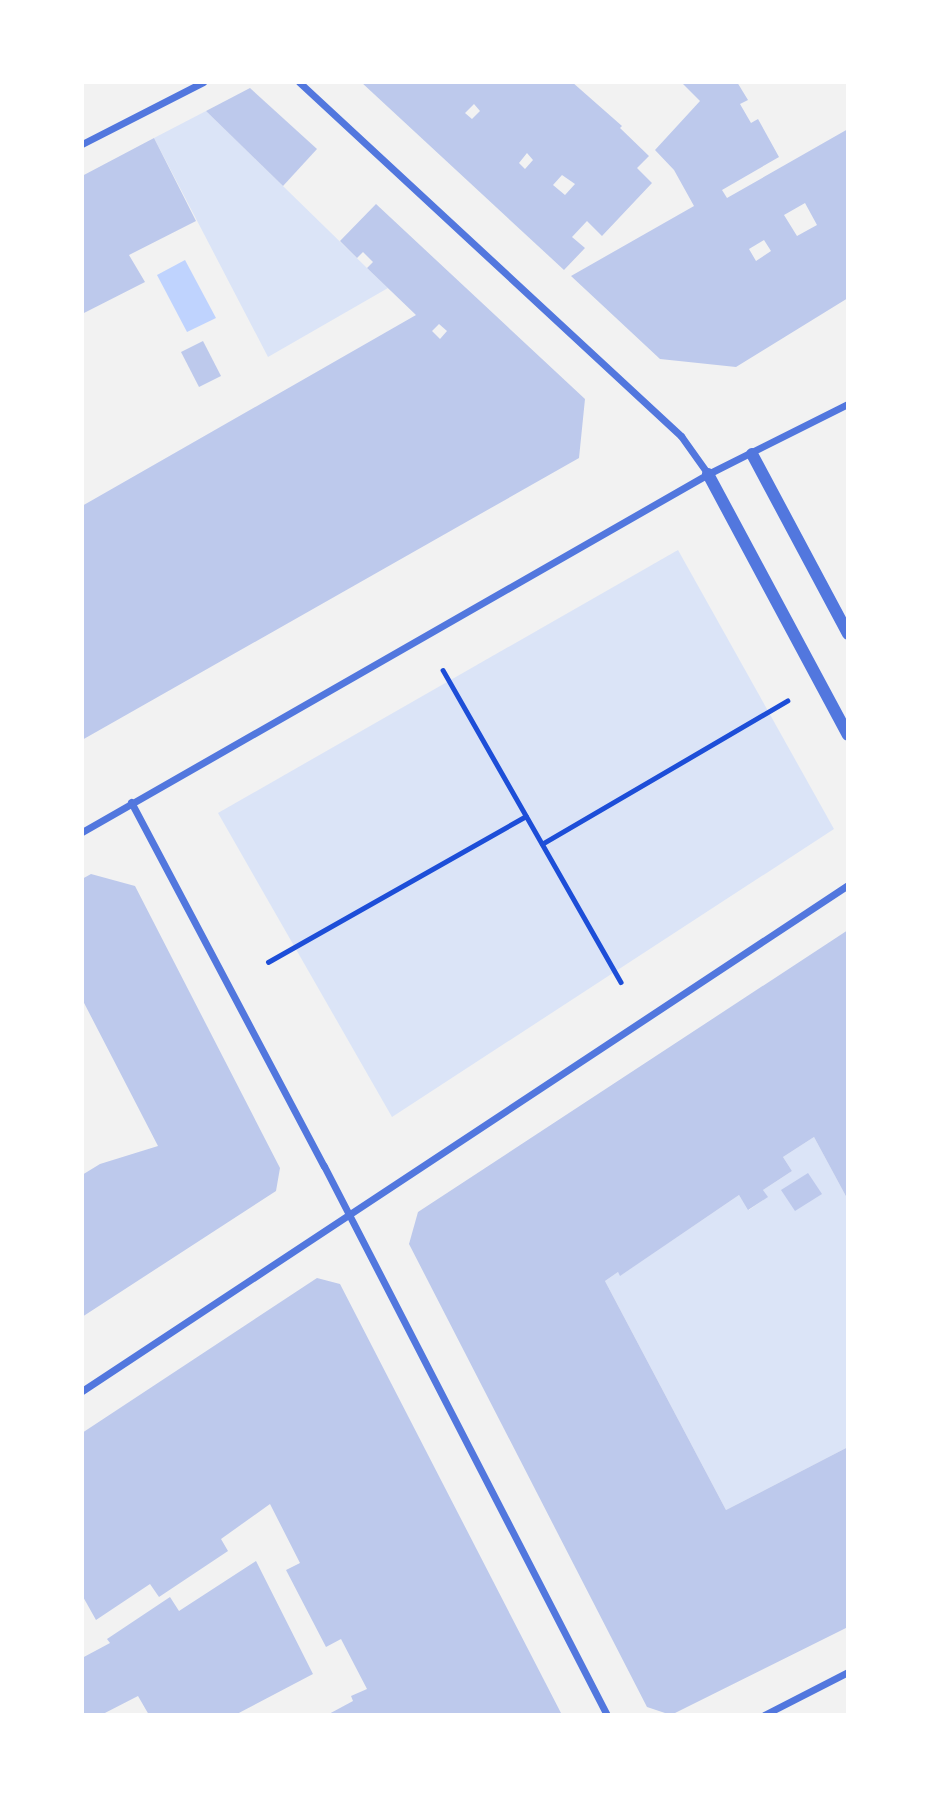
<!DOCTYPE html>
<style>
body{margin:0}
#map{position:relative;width:930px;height:1797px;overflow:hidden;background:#f2f2f2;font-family:"Work Sans",sans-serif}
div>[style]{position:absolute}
.green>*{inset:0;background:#dbe4f7}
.water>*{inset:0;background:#bfd3fe}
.building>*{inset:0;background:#bdc9ec}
.path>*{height:4.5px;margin:-2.25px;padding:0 2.25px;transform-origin:2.25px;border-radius:2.25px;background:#1d4ed8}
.minor>*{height:7px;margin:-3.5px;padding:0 3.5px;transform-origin:3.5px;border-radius:3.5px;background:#5277de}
.tertiary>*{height:12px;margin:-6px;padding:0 6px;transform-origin:6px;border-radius:6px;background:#5277de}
span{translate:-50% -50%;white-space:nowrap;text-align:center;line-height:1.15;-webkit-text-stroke:5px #fff;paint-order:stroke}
.frame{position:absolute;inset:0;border:84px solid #fff;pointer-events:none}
</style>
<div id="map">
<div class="green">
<i style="clip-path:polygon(206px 111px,367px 268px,388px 288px,268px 357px,154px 138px)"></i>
<i style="clip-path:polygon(678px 550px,834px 829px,392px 1117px,218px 813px)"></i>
<i style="clip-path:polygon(814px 1137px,848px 1200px,848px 1447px,726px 1510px,605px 1281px,618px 1272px,621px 1275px,739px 1195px,749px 1210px,767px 1197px,763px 1190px,792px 1171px,783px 1157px)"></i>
</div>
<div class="water">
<i style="clip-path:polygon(185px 260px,216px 318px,187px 332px,157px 275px)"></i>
</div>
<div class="building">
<i style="clip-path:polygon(evenodd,361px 82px,572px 82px,622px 126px,620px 128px,649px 156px,637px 168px,652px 183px,602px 236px,587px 221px,572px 237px,585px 248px,564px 270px,361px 82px,474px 104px,480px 111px,472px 119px,465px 113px,474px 104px,361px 82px,527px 153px,533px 160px,525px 169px,519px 163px,527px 153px,361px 82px,562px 175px,575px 184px,565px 195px,553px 185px,562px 175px)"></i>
<i style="clip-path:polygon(evenodd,681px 82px,737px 82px,748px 100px,740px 104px,751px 123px,758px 119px,779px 157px,722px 190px,727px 198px,848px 129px,848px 298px,736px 367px,660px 359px,571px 276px,694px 206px,674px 170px,655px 150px,700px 101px,681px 82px,805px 203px,817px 225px,797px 236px,784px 215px,805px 203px,681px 82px,764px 240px,771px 251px,756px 261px,749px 249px,764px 240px)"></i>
<i style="clip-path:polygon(250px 88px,317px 149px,283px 186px,206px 111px)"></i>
<i style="clip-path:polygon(154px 138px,196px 221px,129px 255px,145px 282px,82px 314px,82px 176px)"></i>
<i style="clip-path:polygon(evenodd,376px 204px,585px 399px,579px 458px,82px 740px,82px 506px,416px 315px,367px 268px,373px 262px,363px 252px,357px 258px,340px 241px,376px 204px,439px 324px,447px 331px,440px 339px,432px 331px,439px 324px)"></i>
<i style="clip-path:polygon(203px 341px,221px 376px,199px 387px,181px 352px)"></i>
<i style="clip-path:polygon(91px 874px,135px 886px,280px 1168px,276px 1191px,82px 1317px,82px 1175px,100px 1164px,158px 1146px,82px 999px,82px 879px)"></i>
<i style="clip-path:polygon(848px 930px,848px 1200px,814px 1137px,783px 1157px,792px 1171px,763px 1190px,768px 1197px,748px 1210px,739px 1195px,620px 1276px,618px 1272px,605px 1281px,726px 1510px,848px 1447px,848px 1627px,671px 1715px,647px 1707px,409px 1244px,418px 1212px)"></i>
<i style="clip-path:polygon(808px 1173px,822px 1194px,795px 1211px,781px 1190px)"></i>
<i style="clip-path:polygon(317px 1278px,340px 1284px,562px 1715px,327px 1715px,353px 1701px,351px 1696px,367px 1689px,341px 1639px,326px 1647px,286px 1570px,300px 1563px,270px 1504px,221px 1539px,228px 1551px,159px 1597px,150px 1584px,96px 1620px,82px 1595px,82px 1433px)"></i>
<i style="clip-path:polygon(256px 1561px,313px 1674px,235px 1715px,149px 1715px,138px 1696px,101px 1715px,82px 1715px,82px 1658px,110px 1643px,107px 1639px,170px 1597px,179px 1611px)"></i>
</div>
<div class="path">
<i style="left:443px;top:670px;width:359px;rotate:60.3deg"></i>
<i style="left:542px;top:844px;width:284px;rotate:-30.3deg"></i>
<i style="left:268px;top:962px;width:296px;rotate:-29.5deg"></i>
</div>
<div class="minor">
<i style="left:299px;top:82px;width:521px;rotate:42.82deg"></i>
<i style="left:681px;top:436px;width:47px;rotate:54.6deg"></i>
<i style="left:82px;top:144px;width:136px;rotate:-27.1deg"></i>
<i style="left:131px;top:802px;width:412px;rotate:62.1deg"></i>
<i style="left:324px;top:1166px;width:618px;rotate:62.73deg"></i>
<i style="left:82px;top:832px;width:721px;rotate:-29.76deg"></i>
<i style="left:708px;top:474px;width:157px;rotate:-26.6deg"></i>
<i style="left:82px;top:1391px;width:918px;rotate:-33.45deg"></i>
<i style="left:764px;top:1715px;width:94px;rotate:-27.1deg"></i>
</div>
<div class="tertiary">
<i style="left:752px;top:454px;width:204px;rotate:61.9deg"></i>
<i style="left:708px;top:474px;width:296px;rotate:61.8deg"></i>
</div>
<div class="frame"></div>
</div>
